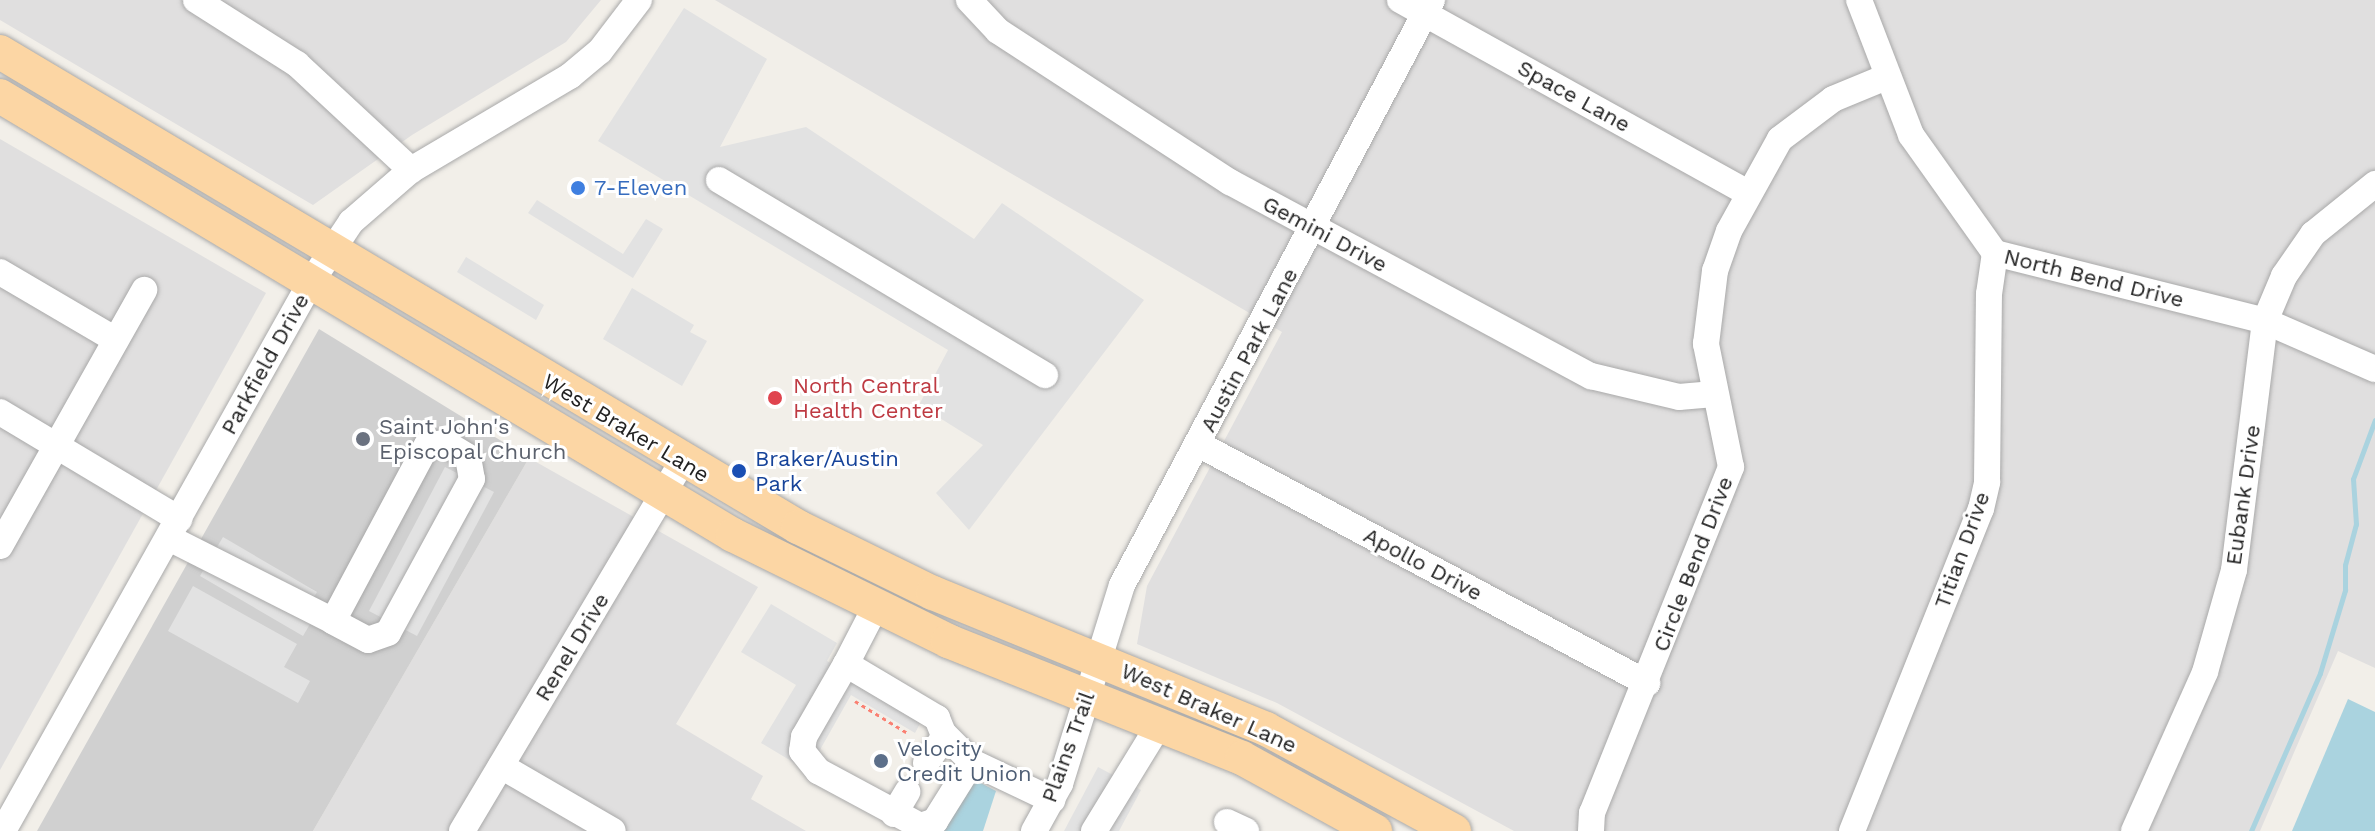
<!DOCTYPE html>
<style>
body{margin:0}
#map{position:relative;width:2375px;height:831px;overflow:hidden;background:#f2efe9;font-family:"Work Sans",sans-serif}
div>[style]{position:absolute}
.residential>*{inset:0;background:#e0dfdf}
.religious>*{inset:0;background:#d0d0d0}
.parking>*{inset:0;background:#e2e2e2}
.water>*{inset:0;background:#aad3df}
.stream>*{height:5px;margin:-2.5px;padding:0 2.5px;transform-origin:2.5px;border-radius:2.5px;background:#aad3df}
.path>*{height:3px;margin-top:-1.5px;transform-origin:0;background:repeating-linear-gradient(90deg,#fa8072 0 4px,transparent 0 8px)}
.roads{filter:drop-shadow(0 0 2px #a9a9a9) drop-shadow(0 0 2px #a9a9a9)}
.minor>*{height:26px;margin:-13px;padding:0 13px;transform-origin:13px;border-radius:13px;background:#fff}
.major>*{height:34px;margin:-17px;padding:0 17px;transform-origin:17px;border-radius:17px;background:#fcd6a4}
.dots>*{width:22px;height:22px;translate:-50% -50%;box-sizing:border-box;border:4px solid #fff;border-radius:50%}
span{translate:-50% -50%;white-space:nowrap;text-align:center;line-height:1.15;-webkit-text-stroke:6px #fff;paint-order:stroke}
.street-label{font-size:22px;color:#222}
.shop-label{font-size:22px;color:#366cbe}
.left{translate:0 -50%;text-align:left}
.health-label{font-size:22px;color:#be3a42}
.worship-label{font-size:22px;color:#5b616d}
.transit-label{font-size:22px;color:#164399}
.service-label{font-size:22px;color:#4e5e75}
</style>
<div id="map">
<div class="residential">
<i style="clip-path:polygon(0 0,601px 0,566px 42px,412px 135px,313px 205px,0 20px)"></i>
<i style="clip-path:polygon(715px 0,2375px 0,2375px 668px,2338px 651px,2260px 831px,1514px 831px,1277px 703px,1137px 644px,1147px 586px,1282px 332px)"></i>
<i style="clip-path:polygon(0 139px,266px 293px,0 770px)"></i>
<i style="clip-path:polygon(529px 458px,758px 587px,676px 724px,763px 776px,751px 799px,806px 831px,313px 831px)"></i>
</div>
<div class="religious">
<i style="clip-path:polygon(319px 329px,529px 458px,313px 831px,37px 831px)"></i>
</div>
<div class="parking">
<i style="clip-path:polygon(684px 8px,767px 59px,720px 147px,806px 127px,974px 239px,1002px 203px,1144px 300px,969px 530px,936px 493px,983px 445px,919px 405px,948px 350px,598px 141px)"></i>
<i style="clip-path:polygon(537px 200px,623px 254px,646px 219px,663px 229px,633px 278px,528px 213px)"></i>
<i style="clip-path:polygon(466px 257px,544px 305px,536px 320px,457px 272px)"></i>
<i style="clip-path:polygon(632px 288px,694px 325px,690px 332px,707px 341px,682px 386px,603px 339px)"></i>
<i style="clip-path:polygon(445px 467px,494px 492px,417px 636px,369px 611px)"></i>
<i style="clip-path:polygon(223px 537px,317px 592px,304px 613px,313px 619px,303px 636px,200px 576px)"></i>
<i style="clip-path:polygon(193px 586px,297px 644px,284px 667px,310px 681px,298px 703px,168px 631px)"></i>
<i style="clip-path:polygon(771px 604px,837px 643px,827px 661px,923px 718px,915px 733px,851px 695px,808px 771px,761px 743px,796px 685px,741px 652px)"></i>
<i style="clip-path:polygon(1098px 767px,1141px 790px,1119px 831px,1064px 831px)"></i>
</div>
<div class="water">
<i style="clip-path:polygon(2348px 699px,2375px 712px,2375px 831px,2292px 831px)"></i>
<i style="clip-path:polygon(979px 782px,996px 791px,983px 831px,937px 831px,971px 783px)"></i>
</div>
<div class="stream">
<i style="left:2251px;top:831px;width:172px;rotate:-66.4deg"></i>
<i style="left:2320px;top:673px;width:87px;rotate:-73.2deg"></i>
<i style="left:2345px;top:590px;width:25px;rotate:-90deg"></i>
<i style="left:2345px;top:565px;width:42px;rotate:-75deg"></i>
<i style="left:2356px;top:524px;width:45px;rotate:-93.8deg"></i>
<i style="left:2353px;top:479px;width:63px;rotate:-69.6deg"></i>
</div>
<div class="path">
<i style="left:855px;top:701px;width:60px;rotate:31.3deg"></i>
</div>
<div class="roads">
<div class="minor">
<i style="left:196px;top:0;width:120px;rotate:32.4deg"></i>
<i style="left:297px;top:64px;width:156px;rotate:42.9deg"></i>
<i style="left:969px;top:0;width:42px;rotate:46.9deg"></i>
<i style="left:998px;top:31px;width:277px;rotate:33.1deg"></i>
<i style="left:1230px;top:182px;width:410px;rotate:28.3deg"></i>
<i style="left:1591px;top:376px;width:90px;rotate:13.4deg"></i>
<i style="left:1679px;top:397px;width:35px;rotate:-5deg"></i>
<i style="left:1400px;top:0;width:397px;rotate:29deg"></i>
<i style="left:1859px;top:0;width:145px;rotate:68.9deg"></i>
<i style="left:1911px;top:135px;width:145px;rotate:54.6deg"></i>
<i style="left:1995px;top:253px;width:278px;rotate:14.1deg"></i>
<i style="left:2265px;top:321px;width:120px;rotate:23.6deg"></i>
<i style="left:719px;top:180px;width:380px;rotate:30.9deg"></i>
<i style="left:0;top:272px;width:134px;rotate:30.4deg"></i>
<i style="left:0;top:412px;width:209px;rotate:30.9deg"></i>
<i style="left:1198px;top:444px;width:509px;rotate:28.03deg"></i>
<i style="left:169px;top:538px;width:184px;rotate:26.8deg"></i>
<i style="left:333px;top:621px;width:200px;rotate:-61.9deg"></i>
<i style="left:427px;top:445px;width:18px;rotate:-6deg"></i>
<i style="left:445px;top:443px;width:27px;rotate:31deg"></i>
<i style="left:468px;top:457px;width:22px;rotate:80deg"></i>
<i style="left:472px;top:479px;width:175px;rotate:118.6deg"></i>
<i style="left:388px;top:633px;width:21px;rotate:161deg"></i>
<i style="left:368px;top:640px;width:40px;rotate:-152deg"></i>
<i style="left:0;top:546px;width:294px;rotate:-60.6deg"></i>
<i style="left:875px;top:608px;width:63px;rotate:117.4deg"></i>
<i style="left:846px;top:664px;width:106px;rotate:30.7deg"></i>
<i style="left:937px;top:718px;width:16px;rotate:68deg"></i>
<i style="left:943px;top:733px;width:41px;rotate:45deg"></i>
<i style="left:972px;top:762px;width:89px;rotate:25.4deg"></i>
<i style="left:846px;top:664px;width:84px;rotate:119.9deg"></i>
<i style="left:804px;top:737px;width:14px;rotate:98deg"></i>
<i style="left:802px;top:751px;width:26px;rotate:51deg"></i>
<i style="left:818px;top:771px;width:116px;rotate:28.3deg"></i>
<i style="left:920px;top:826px;width:16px;rotate:-18deg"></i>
<i style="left:935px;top:821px;width:70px;rotate:-57.9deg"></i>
<i style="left:926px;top:763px;width:33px;rotate:-55deg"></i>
<i style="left:501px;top:766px;width:129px;rotate:30.1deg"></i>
<i style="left:894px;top:814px;width:26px;rotate:-59deg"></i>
<i style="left:1227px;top:822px;width:21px;rotate:25deg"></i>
<i style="left:3px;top:831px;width:629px;rotate:-60.71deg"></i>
<i style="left:311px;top:282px;width:72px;rotate:-56.3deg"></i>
<i style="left:351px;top:222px;width:79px;rotate:-40.9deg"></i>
<i style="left:411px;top:170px;width:185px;rotate:-30.6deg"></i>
<i style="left:570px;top:76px;width:39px;rotate:-40deg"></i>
<i style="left:600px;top:51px;width:64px;rotate:-52.6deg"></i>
<i style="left:462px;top:831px;width:430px;rotate:-59.2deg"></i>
<i style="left:1034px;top:831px;width:54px;rotate:-61deg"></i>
<i style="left:1060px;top:784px;width:208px;rotate:-72.7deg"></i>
<i style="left:1122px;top:585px;width:662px;rotate:-62.08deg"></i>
<i style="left:1094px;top:831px;width:124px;rotate:-58.5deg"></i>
<i style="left:1591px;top:831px;width:18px;rotate:-87deg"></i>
<i style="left:1592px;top:813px;width:373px;rotate:-68.1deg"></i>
<i style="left:1731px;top:467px;width:126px;rotate:-101.5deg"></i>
<i style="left:1706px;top:344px;width:74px;rotate:-83deg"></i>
<i style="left:1715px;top:271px;width:42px;rotate:-70.7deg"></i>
<i style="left:1729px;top:231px;width:105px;rotate:-61deg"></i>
<i style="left:1780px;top:139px;width:66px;rotate:-37deg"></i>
<i style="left:1833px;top:99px;width:57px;rotate:-22.5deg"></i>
<i style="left:1852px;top:831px;width:347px;rotate:-68.2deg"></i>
<i style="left:1981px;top:509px;width:28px;rotate:-77deg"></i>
<i style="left:1987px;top:482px;width:188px;rotate:-89.4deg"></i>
<i style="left:1989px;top:294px;width:41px;rotate:-81.7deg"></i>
<i style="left:2134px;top:831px;width:174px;rotate:-65.9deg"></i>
<i style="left:2205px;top:672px;width:106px;rotate:-74.1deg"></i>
<i style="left:2234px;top:570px;width:251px;rotate:-82.9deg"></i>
<i style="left:2265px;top:321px;width:49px;rotate:-67.1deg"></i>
<i style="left:2284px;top:276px;width:51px;rotate:-55.4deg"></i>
<i style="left:2313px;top:234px;width:80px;rotate:-38.9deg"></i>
</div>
<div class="major">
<i style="left:0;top:52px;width:929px;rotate:30.76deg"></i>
<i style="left:798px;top:527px;width:150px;rotate:26.1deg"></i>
<i style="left:933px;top:593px;width:360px;rotate:22.2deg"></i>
<i style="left:1266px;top:729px;width:214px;rotate:28.5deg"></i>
<i style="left:0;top:96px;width:854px;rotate:30.92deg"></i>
<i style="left:733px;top:535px;width:240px;rotate:26.2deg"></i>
<i style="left:948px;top:641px;width:316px;rotate:21.7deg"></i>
<i style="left:1242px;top:758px;width:152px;rotate:28.8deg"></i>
</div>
</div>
<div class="dots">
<i style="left:578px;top:188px;background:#3f7fe0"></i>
<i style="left:775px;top:398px;background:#e0444e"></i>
<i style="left:363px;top:439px;background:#6b7280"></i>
<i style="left:739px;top:471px;background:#1a4fb4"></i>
<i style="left:881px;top:761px;background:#5c6f8a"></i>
</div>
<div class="street-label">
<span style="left:1574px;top:96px;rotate:29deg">Space Lane</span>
<span style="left:1325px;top:234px;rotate:28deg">Gemini Drive</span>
<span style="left:2094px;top:278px;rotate:14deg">North Bend Drive</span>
<span style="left:1249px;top:350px;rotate:-62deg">Austin Park Lane</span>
<span style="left:265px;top:364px;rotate:-61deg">Parkfield Drive</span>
<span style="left:626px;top:428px;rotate:31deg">West Braker Lane</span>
<span style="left:2243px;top:495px;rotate:-82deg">Eubank Drive</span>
<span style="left:1962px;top:550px;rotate:-70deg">Titian Drive</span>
<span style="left:1423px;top:564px;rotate:28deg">Apollo Drive</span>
<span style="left:1693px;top:564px;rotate:-69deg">Circle Bend Drive</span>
<span style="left:572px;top:647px;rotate:-59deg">Renel Drive</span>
<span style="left:1209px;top:708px;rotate:24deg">West Braker Lane</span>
<span style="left:1068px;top:747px;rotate:-70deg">Plains Trail</span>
</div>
<div class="shop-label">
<span class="left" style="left:594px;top:188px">7-Eleven</span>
</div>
<div class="health-label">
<span class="left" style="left:793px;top:398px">North Central<br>Health Center</span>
</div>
<div class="worship-label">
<span class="left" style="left:379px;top:439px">Saint John's<br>Episcopal Church</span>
</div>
<div class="transit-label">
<span class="left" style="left:755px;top:471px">Braker/Austin<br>Park</span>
</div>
<div class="service-label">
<span class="left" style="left:897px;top:761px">Velocity<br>Credit Union</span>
</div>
</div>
